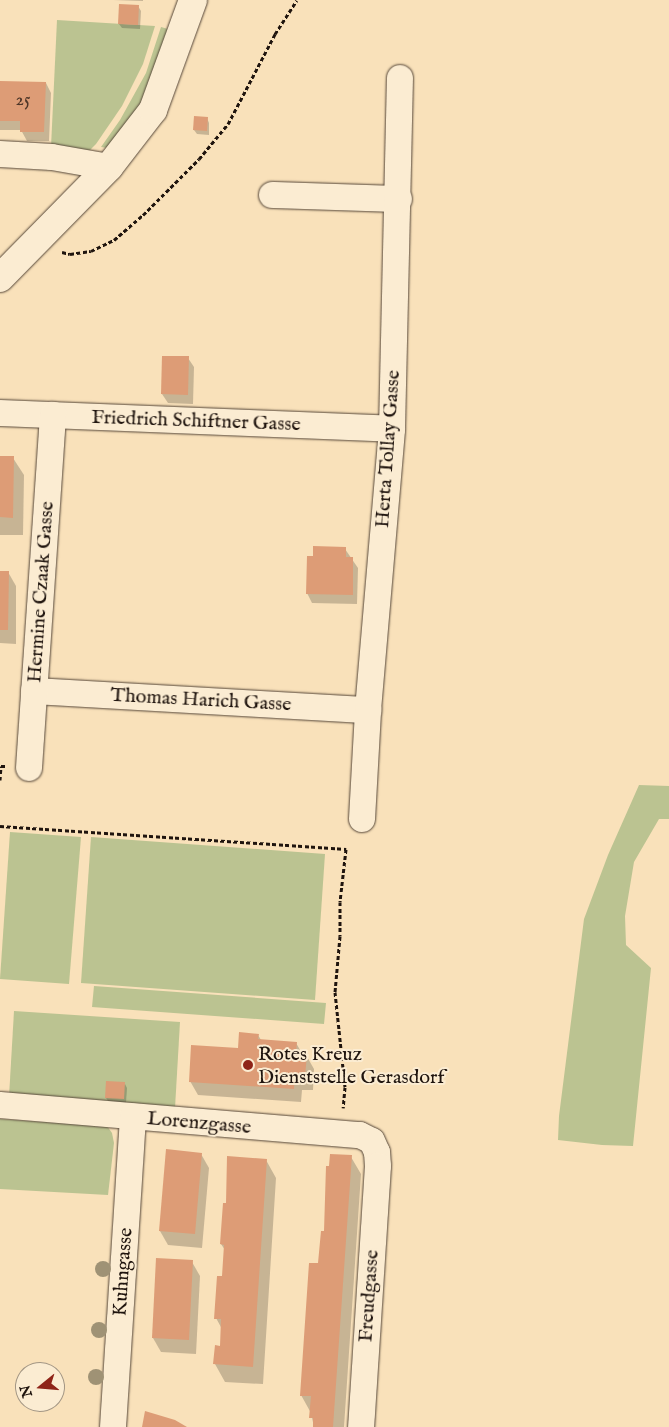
<!DOCTYPE html>
<style>
body{margin:0}
#map{position:relative;width:669px;height:1427px;overflow:hidden;background:#f9e1ba;font-family:"IM FELL English",serif}
div>[style]{position:absolute}
.green>*{inset:0;background:#bbc391}
.shadow>*{inset:0;background:#0003}
.building>*{inset:0;background:#dd9c76}
.path>*{height:3px;margin-top:-1.5px;transform-origin:0;background:repeating-linear-gradient(90deg,#1f140e 0 4px,transparent 0 6.5px)}
.roads{filter:drop-shadow(0 0 1px #564739) drop-shadow(0 0 1px #564739)}
.minor>*{height:26px;margin:-13px;padding:0 13px;transform-origin:13px;border-radius:13px;background:#fbecd2}
.tertiary>*{height:28px;margin:-14px;padding:0 14px;transform-origin:14px;border-radius:14px;background:#fbecd2}
.trees>*{width:16px;height:16px;margin:-8px;border-radius:50%;background:#9f9275}
.dots>*{width:14px;height:14px;translate:-50% -50%;box-sizing:border-box;border:2px solid #fbecd2;border-radius:50%}
span{translate:-50% -50%;white-space:nowrap;text-align:center;line-height:1.15;-webkit-text-stroke:4px #fbecd2;paint-order:stroke}
.number-label{font-size:18px;color:#4e3628}
.number-label span{-webkit-text-stroke-width:0}
.street-label{font-size:20px;color:#1f140e}
.poi-label{font-size:20px;color:#1f140e}
.left{translate:0 -50%;text-align:left}
.north{position:absolute;left:15px;top:1362px;width:50px;height:50px;box-sizing:border-box;background:#fbecd2;border:1px solid #a39684;border-radius:50%;rotate:253deg;font-size:14px;font-weight:700;line-height:20px;text-align:center;color:#1f140e}
.north::after{content:'';display:block;margin:auto;width:18px;height:22px;background:#8f2418;clip-path:polygon(50% 0,100% 100%,50% 72%,0 100%)}
</style>
<div id="map">
<div class="green">
<i style="clip-path:polygon(57px 20px,155px 26px,143px 64px,122px 106px,96px 144px,90px 150px,80px 151px,51px 147px)"></i>
<i style="clip-path:polygon(161px 27px,168px 29px,152px 83px,124px 131px,108px 148px,101px 147px,120px 120px,146px 73px)"></i>
<i style="clip-path:polygon(639px 785px,669px 786px,669px 819px,659px 819px,634px 862px,625px 916px,626px 945px,651px 968px,633px 1146px,602px 1145px,558px 1140px,559px 1116px,584px 919px,608px 855px)"></i>
<i style="clip-path:polygon(10px 832px,81px 837px,69px 984px,0 979px)"></i>
<i style="clip-path:polygon(91px 837px,325px 854px,315px 1000px,81px 983px)"></i>
<i style="clip-path:polygon(94px 986px,326px 1003px,324px 1024px,92px 1007px)"></i>
<i style="clip-path:polygon(14px 1011px,180px 1022px,175px 1108px,9px 1097px)"></i>
<i style="clip-path:polygon(0 1119px,107px 1126px,112px 1133px,114px 1143px,108px 1195px,0 1189px)"></i>
</div>
<div class="shadow">
<i style="clip-path:polygon(113px 0,143px 0,143px 1px)"></i>
<i style="clip-path:polygon(138px 6px,141px 11px,140px 29px,122px 28px,119px 24px)"></i>
<i style="clip-path:polygon(0 82px,46px 83px,51px 93px,49px 141px,27px 141px,21px 130px,0 130px)"></i>
<i style="clip-path:polygon(207px 118px,209px 123px,209px 135px,197px 134px,194px 130px)"></i>
<i style="clip-path:polygon(188px 358px,194px 367px,193px 404px,168px 403px,162px 394px)"></i>
<i style="clip-path:polygon(0 457px,13px 458px,24px 475px,23px 535px,0 535px)"></i>
<i style="clip-path:polygon(345px 549px,358px 568px,357px 604px,312px 603px,307px 593px,314px 557px)"></i>
<i style="clip-path:polygon(0 572px,8px 572px,16px 586px,16px 644px,0 643px)"></i>
<i style="clip-path:polygon(258px 1035px,261px 1040px,296px 1043px,303px 1055px,306px 1055px,314px 1069px,313px 1090px,302px 1090px,301px 1102px,198px 1095px,190px 1081px,239px 1050px)"></i>
<i style="clip-path:polygon(125px 1084px,127px 1088px,126px 1103px,109px 1102px,106px 1098px)"></i>
<i style="clip-path:polygon(201px 1154px,209px 1168px,202px 1248px,168px 1245px,160px 1231px)"></i>
<i style="clip-path:polygon(351px 1157px,361px 1174px,344px 1427px,314px 1427px,311px 1413px,301px 1395px,326px 1233px)"></i>
<i style="clip-path:polygon(266px 1160px,276px 1178px,263px 1384px,225px 1382px,215px 1364px,221px 1347px,222px 1329px,216px 1318px,223px 1278px,225px 1250px,221px 1244px,227px 1204px)"></i>
<i style="clip-path:polygon(192px 1262px,200px 1276px,196px 1354px,161px 1352px,153px 1338px)"></i>
</div>
<div class="building">
<i style="clip-path:polygon(119px 4px,139px 5px,138px 25px,118px 24px)"></i>
<i style="clip-path:polygon(0 81px,46px 82px,44px 132px,20px 132px,20px 121px,0 121px)"></i>
<i style="clip-path:polygon(194px 116px,208px 117px,207px 131px,193px 130px)"></i>
<i style="clip-path:polygon(162px 356px,189px 356px,188px 395px,161px 394px)"></i>
<i style="clip-path:polygon(0 456px,14px 456px,13px 518px,0 517px)"></i>
<i style="clip-path:polygon(313px 546px,346px 547px,346px 557px,353px 557px,353px 595px,306px 594px,307px 556px,313px 556px)"></i>
<i style="clip-path:polygon(0 571px,9px 571px,8px 630px,0 630px)"></i>
<i style="clip-path:polygon(239px 1032px,259px 1034px,258px 1039px,297px 1042px,296px 1053px,307px 1054px,305px 1077px,295px 1076px,294px 1089px,189px 1082px,191px 1045px,238px 1048px)"></i>
<i style="clip-path:polygon(106px 1081px,125px 1082px,124px 1099px,105px 1098px)"></i>
<i style="clip-path:polygon(166px 1149px,202px 1153px,195px 1234px,159px 1231px)"></i>
<i style="clip-path:polygon(330px 1154px,352px 1155px,333px 1427px,313px 1427px,313px 1418px,309px 1418px,311px 1396px,300px 1396px,309px 1263px,318px 1263px,321px 1231px,324px 1231px,326px 1166px,329px 1166px)"></i>
<i style="clip-path:polygon(227px 1156px,267px 1159px,253px 1367px,213px 1364px,215px 1345px,220px 1346px,221px 1319px,214px 1319px,217px 1276px,222px 1276px,224px 1245px,220px 1244px,223px 1203px,226px 1203px)"></i>
<i style="clip-path:polygon(156px 1258px,193px 1260px,189px 1340px,152px 1338px)"></i>
<i style="clip-path:polygon(145px 1411px,175px 1420px,187px 1427px,142px 1427px)"></i>
</div>
<div class="path">
<i style="left:62px;top:252px;width:8px;rotate:14deg"></i>
<i style="left:70px;top:254px;width:21px;rotate:-8deg"></i>
<i style="left:91px;top:251px;width:25px;rotate:-26deg"></i>
<i style="left:114px;top:240px;width:38px;rotate:-41deg"></i>
<i style="left:143px;top:215px;width:79px;rotate:-45deg"></i>
<i style="left:199px;top:159px;width:45px;rotate:-50.4deg"></i>
<i style="left:228px;top:124px;width:102px;rotate:-62.4deg"></i>
<i style="left:275px;top:34px;width:40px;rotate:-57.1deg"></i>
<i style="left:0;top:780px;width:14px;rotate:-86deg"></i>
<i style="left:1px;top:766px;width:5px"></i>
<i style="left:0;top:826px;width:347px;rotate:3.8deg"></i>
<i style="left:346px;top:849px;width:53px;rotate:96.5deg"></i>
<i style="left:340px;top:902px;width:34px;rotate:90deg"></i>
<i style="left:340px;top:936px;width:56px;rotate:95.1deg"></i>
<i style="left:335px;top:992px;width:96px;rotate:84deg"></i>
<i style="left:345px;top:1087px;width:21px;rotate:95deg"></i>
</div>
<div class="roads">
<div class="minor">
<i style="left:0;top:154px;width:52px;rotate:3.3deg"></i>
<i style="left:52px;top:157px;width:58px;rotate:10deg"></i>
<i style="left:272px;top:195px;width:127px;rotate:1.8deg"></i>
<i style="left:0;top:413px;width:392px;rotate:2.3deg"></i>
<i style="left:34px;top:691px;width:335px;rotate:3.3deg"></i>
<i style="left:29px;top:768px;width:354px;rotate:-86.1deg"></i>
<i style="left:362px;top:819px;width:109px;rotate:-86.8deg"></i>
<i style="left:368px;top:710px;width:282px;rotate:-85.1deg"></i>
<i style="left:392px;top:429px;width:351px;rotate:-88.7deg"></i>
<i style="left:0;top:1105px;width:361px;rotate:4.8deg"></i>
<i style="left:360px;top:1135px;width:13px;rotate:27deg"></i>
<i style="left:372px;top:1141px;width:12px;rotate:66deg"></i>
<i style="left:377px;top:1152px;width:14px;rotate:86deg"></i>
<i style="left:378px;top:1166px;width:262px;rotate:93.7deg"></i>
<i style="left:113px;top:1427px;width:311px;rotate:-86.3deg"></i>
</div>
<div class="tertiary">
<i style="left:0;top:278px;width:156px;rotate:-45.5deg"></i>
<i style="left:109px;top:167px;width:72px;rotate:-52.3deg"></i>
<i style="left:153px;top:110px;width:117px;rotate:-70deg"></i>
</div>
</div>
<div class="trees">
<i style="left:103px;top:1269px"></i>
<i style="left:99px;top:1330px"></i>
<i style="left:96px;top:1377px"></i>
</div>
<div class="dots">
<i style="left:248px;top:1065px;background:#8f2418"></i>
</div>
<div class="number-label">
<span style="left:23px;top:101px">25</span>
</div>
<div class="street-label">
<span style="left:196px;top:421px;rotate:2deg">Friedrich Schiftner Gasse</span>
<span style="left:388px;top:449px;rotate:-86deg">Herta Tollay Gasse</span>
<span style="left:41px;top:592px;rotate:-86deg">Hermine Czaak Gasse</span>
<span style="left:201px;top:700px;rotate:3deg">Thomas Harich Gasse</span>
<span style="left:199px;top:1123px;rotate:5deg">Lorenzgasse</span>
<span style="left:123px;top:1272px;rotate:-86deg">Kuhngasse</span>
<span style="left:369px;top:1296px;rotate:-86deg">Freudgasse</span>
</div>
<div class="poi-label">
<span class="left" style="left:258px;top:1066px">Rotes Kreuz<br>Dienststelle Gerasdorf</span>
</div>
<div class="north">N</div>
</div>
